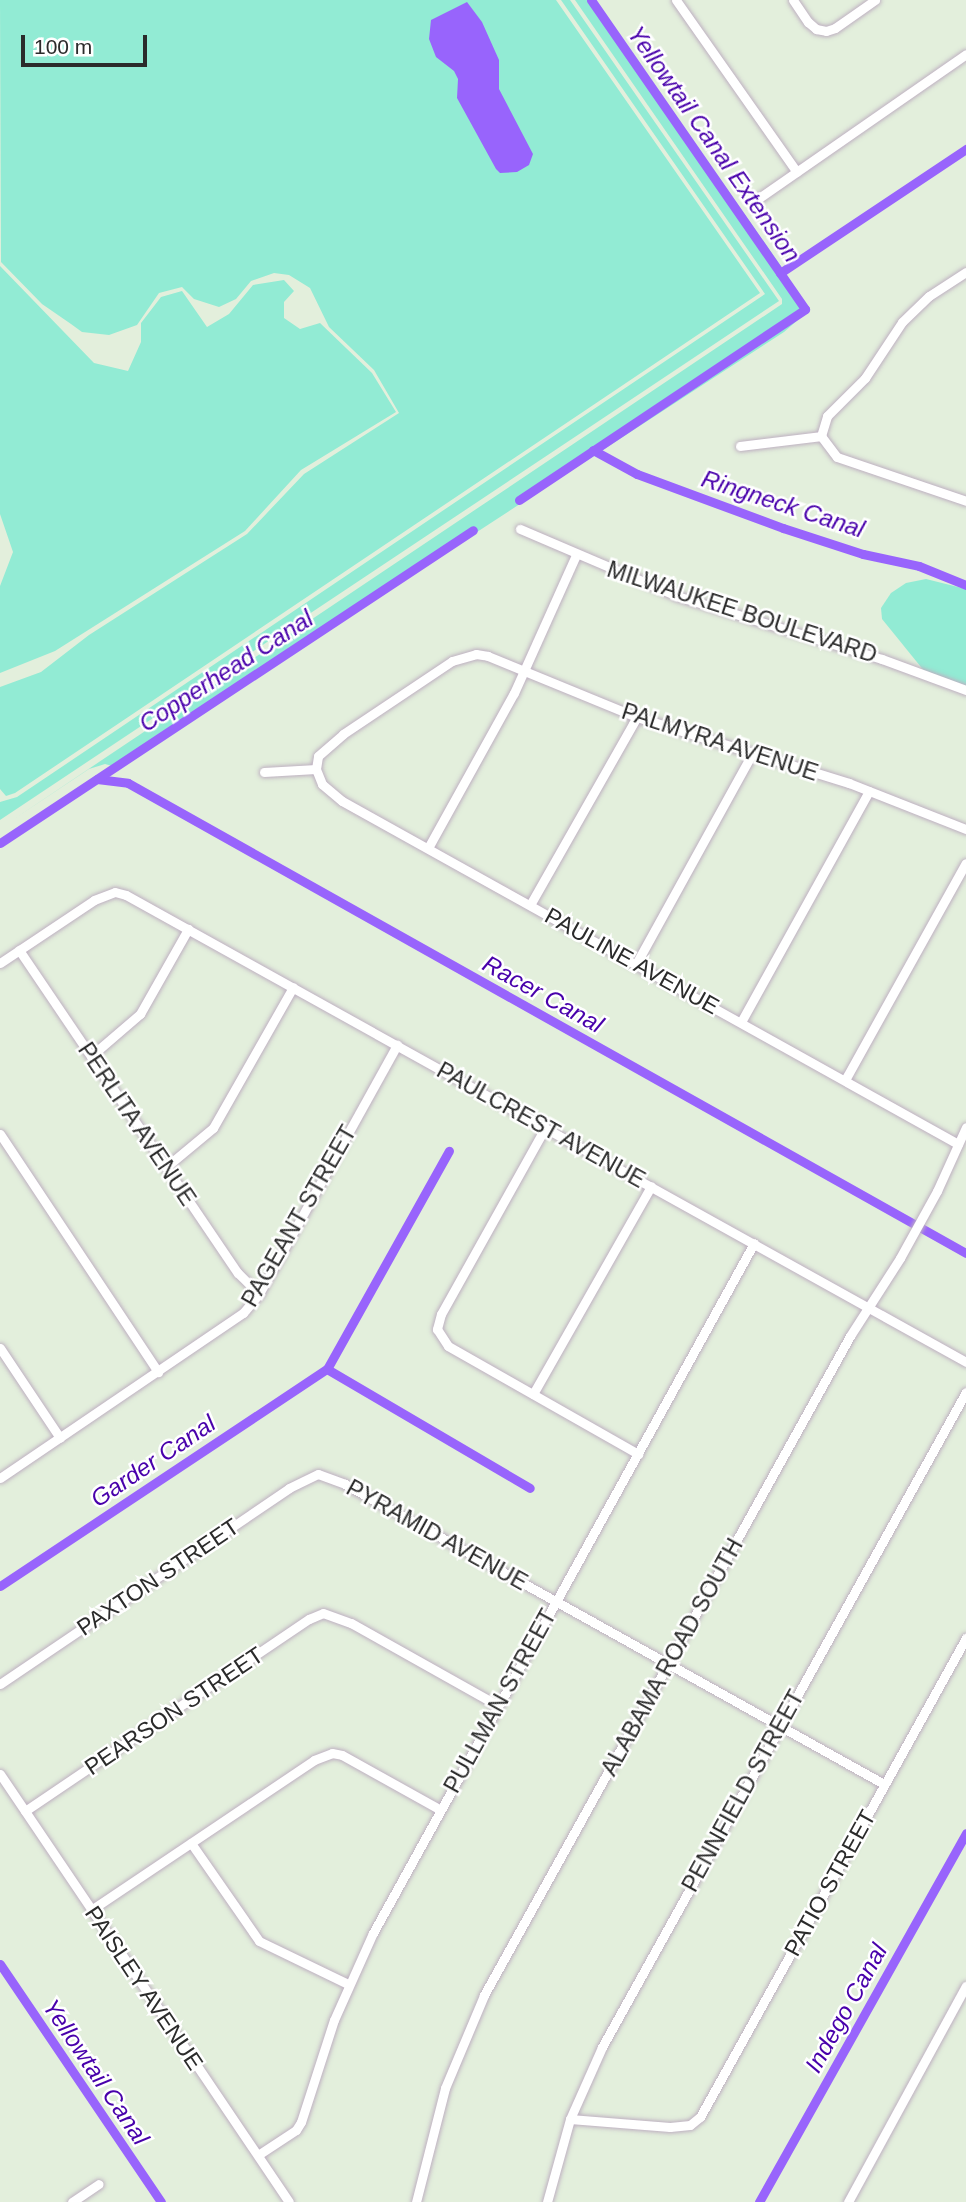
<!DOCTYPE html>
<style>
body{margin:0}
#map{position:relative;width:966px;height:2202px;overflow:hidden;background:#e3efdc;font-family:Helvetica,sans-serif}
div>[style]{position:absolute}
.green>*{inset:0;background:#92ebd4}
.water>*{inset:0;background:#9864fc}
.canal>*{height:9px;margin:-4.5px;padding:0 4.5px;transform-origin:4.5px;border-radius:4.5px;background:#9864fc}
.roads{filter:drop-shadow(0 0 2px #beb0c1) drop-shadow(0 0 2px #beb0c1)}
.minor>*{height:9px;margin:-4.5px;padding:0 4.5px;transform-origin:4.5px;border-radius:4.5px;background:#fff}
span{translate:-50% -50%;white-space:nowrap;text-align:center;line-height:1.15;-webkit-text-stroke:5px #fff;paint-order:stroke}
.street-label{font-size:23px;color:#2b2b2b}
.water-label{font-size:24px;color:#4800ab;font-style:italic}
.scale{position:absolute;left:21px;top:35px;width:126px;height:32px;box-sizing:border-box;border:4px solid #2b2b2b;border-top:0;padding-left:9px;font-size:21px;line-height:24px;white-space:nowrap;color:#2b2b2b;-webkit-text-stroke:5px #fff;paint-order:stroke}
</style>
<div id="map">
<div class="green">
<i style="clip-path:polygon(0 0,556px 0,760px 293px,15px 793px,6px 796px,0 789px,0 687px,41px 672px,89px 635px,247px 534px,304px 474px,399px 413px,374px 370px,329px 327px,310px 288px,289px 275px,274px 273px,251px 281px,236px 299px,219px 307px,194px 299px,182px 287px,159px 293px,137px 325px,109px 335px,82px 332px,71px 324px,42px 304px,1px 262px)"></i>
<i style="clip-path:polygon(561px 0,570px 0,779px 301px,0 820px,0 802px,17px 797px,765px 294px)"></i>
<i style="clip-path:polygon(575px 0,594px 0,783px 269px,803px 302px,800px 318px,784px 332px,116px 767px,105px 764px,89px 769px,11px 821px,782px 304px,782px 299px)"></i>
<i style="clip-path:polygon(0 266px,94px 363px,128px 371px,141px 342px,141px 323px,161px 297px,182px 291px,207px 327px,229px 314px,253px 285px,284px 280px,294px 291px,284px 302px,284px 318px,300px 329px,320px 323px,372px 373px,396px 412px,301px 470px,245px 531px,55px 651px,0 673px,0 586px,13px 552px,0 514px)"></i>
<i style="clip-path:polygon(926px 579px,966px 589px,966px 690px,925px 672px,882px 619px,881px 608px,891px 593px,906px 583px)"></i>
</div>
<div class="water">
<i style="clip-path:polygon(467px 2px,482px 22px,499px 60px,499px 89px,533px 154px,529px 165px,517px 172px,500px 173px,496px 169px,457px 98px,458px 79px,454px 71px,436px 57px,429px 39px,431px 20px)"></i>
</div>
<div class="canal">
<i style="left:780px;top:273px;width:224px;rotate:-33.7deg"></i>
<i style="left:593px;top:450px;width:50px;rotate:28.6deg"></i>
<i style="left:637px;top:474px;width:156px;rotate:20.3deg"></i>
<i style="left:783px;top:528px;width:84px;rotate:18deg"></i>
<i style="left:863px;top:554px;width:57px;rotate:12.1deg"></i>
<i style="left:919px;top:566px;width:51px;rotate:22deg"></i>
<i style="left:519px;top:500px;width:344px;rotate:-33.7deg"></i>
<i style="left:805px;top:309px;width:376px;rotate:-124.7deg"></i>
<i style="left:97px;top:779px;width:31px;rotate:7deg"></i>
<i style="left:128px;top:783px;width:961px;rotate:29.29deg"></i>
<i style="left:0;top:843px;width:567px;rotate:-33.49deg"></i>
<i style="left:327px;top:1369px;width:235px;rotate:30.4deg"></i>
<i style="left:0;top:1586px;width:392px;rotate:-33.6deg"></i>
<i style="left:327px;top:1369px;width:250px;rotate:-60.8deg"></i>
<i style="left:0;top:1964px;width:287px;rotate:55.9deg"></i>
<i style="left:759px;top:2202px;width:423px;rotate:-60.7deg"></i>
</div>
<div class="roads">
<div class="minor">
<i style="left:676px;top:0;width:210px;rotate:54.9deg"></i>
<i style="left:793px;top:0;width:27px;rotate:56deg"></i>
<i style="left:808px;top:22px;width:11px;rotate:41deg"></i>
<i style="left:816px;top:29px;width:10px;rotate:11deg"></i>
<i style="left:826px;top:31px;width:9px;rotate:-18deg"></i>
<i style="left:835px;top:28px;width:49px;rotate:-35deg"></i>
<i style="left:759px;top:198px;width:252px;rotate:-34.8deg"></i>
<i style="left:821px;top:436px;width:21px;rotate:-73deg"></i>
<i style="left:827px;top:416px;width:54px;rotate:-45deg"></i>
<i style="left:865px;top:378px;width:67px;rotate:-56.5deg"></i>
<i style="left:902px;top:322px;width:37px;rotate:-44deg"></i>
<i style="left:929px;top:296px;width:44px;rotate:-33deg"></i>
<i style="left:821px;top:436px;width:26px;rotate:53deg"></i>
<i style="left:837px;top:457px;width:136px;rotate:18.8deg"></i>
<i style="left:740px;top:446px;width:82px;rotate:-7deg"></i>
<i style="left:520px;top:529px;width:171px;rotate:23.1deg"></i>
<i style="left:677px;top:596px;width:214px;rotate:17.1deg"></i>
<i style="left:882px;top:659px;width:90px;rotate:20.3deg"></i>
<i style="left:264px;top:772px;width:52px;rotate:-3.3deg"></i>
<i style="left:428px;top:848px;width:177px;rotate:-61deg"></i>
<i style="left:514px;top:693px;width:151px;rotate:-65.8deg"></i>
<i style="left:530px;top:905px;width:216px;rotate:-60.4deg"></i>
<i style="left:19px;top:950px;width:390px;rotate:55.9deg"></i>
<i style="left:238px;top:1273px;width:30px;rotate:45deg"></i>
<i style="left:0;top:963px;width:113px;rotate:-33.8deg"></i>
<i style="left:94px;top:900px;width:22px;rotate:-21deg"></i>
<i style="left:115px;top:892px;width:11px;rotate:15deg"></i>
<i style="left:126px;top:895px;width:961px;rotate:29.07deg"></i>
<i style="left:636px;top:964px;width:240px;rotate:-61.1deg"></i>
<i style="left:741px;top:1022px;width:264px;rotate:-61deg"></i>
<i style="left:91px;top:1056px;width:65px;rotate:-40.6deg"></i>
<i style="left:140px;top:1014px;width:98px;rotate:-60.5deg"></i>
<i style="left:845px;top:1080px;width:248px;rotate:-60.9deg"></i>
<i style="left:545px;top:1128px;width:213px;rotate:119.2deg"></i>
<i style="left:441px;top:1314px;width:16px;rotate:105deg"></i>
<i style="left:437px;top:1329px;width:20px;rotate:57deg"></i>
<i style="left:448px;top:1346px;width:219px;rotate:29.6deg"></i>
<i style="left:0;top:1134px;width:286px;rotate:56.4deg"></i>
<i style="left:958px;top:1144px;width:705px;rotate:-150.89deg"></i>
<i style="left:342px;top:801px;width:26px;rotate:-140deg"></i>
<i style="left:322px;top:784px;width:16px;rotate:-112deg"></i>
<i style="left:316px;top:769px;width:13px;rotate:-81deg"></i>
<i style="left:318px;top:756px;width:33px;rotate:-41deg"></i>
<i style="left:343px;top:734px;width:131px;rotate:-33.8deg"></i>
<i style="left:452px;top:661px;width:25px;rotate:-16deg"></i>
<i style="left:476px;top:654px;width:12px;rotate:9deg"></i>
<i style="left:488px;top:656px;width:161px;rotate:22.3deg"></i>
<i style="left:637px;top:717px;width:222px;rotate:17.3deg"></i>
<i style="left:849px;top:783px;width:126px;rotate:21.5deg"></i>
<i style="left:166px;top:1167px;width:61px;rotate:-39.7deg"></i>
<i style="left:213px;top:1128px;width:162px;rotate:-60.4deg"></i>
<i style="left:0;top:1348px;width:108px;rotate:56.3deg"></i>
<i style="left:533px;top:1394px;width:239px;rotate:-60.4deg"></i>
<i style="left:0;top:1478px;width:294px;rotate:-34.2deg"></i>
<i style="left:243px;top:1313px;width:25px;rotate:-50deg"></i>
<i style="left:259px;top:1294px;width:285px;rotate:-61deg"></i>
<i style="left:0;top:1684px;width:349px;rotate:-34.1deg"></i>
<i style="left:289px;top:1488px;width:32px;rotate:-26deg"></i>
<i style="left:318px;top:1474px;width:29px;rotate:20deg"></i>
<i style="left:345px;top:1484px;width:617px;rotate:29.1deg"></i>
<i style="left:0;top:1774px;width:516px;rotate:55.97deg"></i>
<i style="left:25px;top:1811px;width:343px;rotate:-34.1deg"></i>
<i style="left:309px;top:1619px;width:15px;rotate:-23deg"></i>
<i style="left:323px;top:1613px;width:30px;rotate:20deg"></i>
<i style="left:351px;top:1623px;width:167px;rotate:29.3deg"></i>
<i style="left:191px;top:1843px;width:119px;rotate:55.2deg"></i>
<i style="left:259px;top:1941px;width:99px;rotate:25.8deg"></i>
<i style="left:91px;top:1910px;width:269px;rotate:-33.9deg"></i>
<i style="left:314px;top:1760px;width:19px;rotate:-21deg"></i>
<i style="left:332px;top:1753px;width:10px;rotate:11deg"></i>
<i style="left:342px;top:1755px;width:111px;rotate:29.1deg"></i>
<i style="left:570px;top:2119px;width:100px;rotate:4.6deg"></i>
<i style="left:670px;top:2127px;width:20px;rotate:-6deg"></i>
<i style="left:690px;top:2125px;width:13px;rotate:-39deg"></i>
<i style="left:700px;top:2117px;width:548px;rotate:-60.96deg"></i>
<i style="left:258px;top:2155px;width:45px;rotate:-33.3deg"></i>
<i style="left:296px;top:2130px;width:9px;rotate:-58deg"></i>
<i style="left:301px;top:2122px;width:107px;rotate:-72.1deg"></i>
<i style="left:334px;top:2020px;width:95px;rotate:-65.9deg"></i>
<i style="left:373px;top:1933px;width:788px;rotate:-61.09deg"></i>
<i style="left:72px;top:2202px;width:32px;rotate:-34deg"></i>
<i style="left:416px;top:2202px;width:118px;rotate:-75.7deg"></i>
<i style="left:445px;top:2088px;width:101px;rotate:-67.2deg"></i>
<i style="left:484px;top:1995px;width:754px;rotate:-60.95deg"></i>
<i style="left:850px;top:1336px;width:93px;rotate:-57.3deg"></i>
<i style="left:900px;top:1258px;width:77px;rotate:-61.1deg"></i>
<i style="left:937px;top:1191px;width:70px;rotate:-65.6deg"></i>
<i style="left:547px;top:2202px;width:86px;rotate:-74.5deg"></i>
<i style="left:570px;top:2119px;width:79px;rotate:-66deg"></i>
<i style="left:602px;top:2047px;width:749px;rotate:-60.94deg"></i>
<i style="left:848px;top:2202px;width:246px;rotate:-61.4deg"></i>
</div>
</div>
<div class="street-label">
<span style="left:742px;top:612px;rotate:18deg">MILWAUKEE BOULEVARD</span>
<span style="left:720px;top:742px;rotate:18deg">PALMYRA AVENUE</span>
<span style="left:632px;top:961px;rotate:29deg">PAULINE AVENUE</span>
<span style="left:137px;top:1124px;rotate:56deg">PERLITA AVENUE</span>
<span style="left:541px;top:1125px;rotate:29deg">PAULCREST AVENUE</span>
<span style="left:299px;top:1216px;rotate:-60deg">PAGEANT STREET</span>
<span style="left:437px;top:1535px;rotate:29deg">PYRAMID AVENUE</span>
<span style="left:158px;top:1577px;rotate:-34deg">PAXTON STREET</span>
<span style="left:672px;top:1657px;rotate:-61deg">ALABAMA ROAD SOUTH</span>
<span style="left:500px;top:1701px;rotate:-61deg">PULLMAN STREET</span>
<span style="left:174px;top:1711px;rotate:-34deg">PEARSON STREET</span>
<span style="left:743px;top:1791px;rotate:-61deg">PENNFIELD STREET</span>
<span style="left:830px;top:1883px;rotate:-61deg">PATIO STREET</span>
<span style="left:144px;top:1988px;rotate:56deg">PAISLEY AVENUE</span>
</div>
<div class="water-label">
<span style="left:714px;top:144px;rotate:55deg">Yellowtail Canal Extension</span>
<span style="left:783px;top:504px;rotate:18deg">Ringneck Canal</span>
<span style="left:226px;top:671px;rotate:-33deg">Copperhead Canal</span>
<span style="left:543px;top:994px;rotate:29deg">Racer Canal</span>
<span style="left:153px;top:1461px;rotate:-34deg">Garder Canal</span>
<span style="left:846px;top:2008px;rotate:-61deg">Indego Canal</span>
<span style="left:96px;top:2072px;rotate:56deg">Yellowtail Canal</span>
</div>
<div class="scale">100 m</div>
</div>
